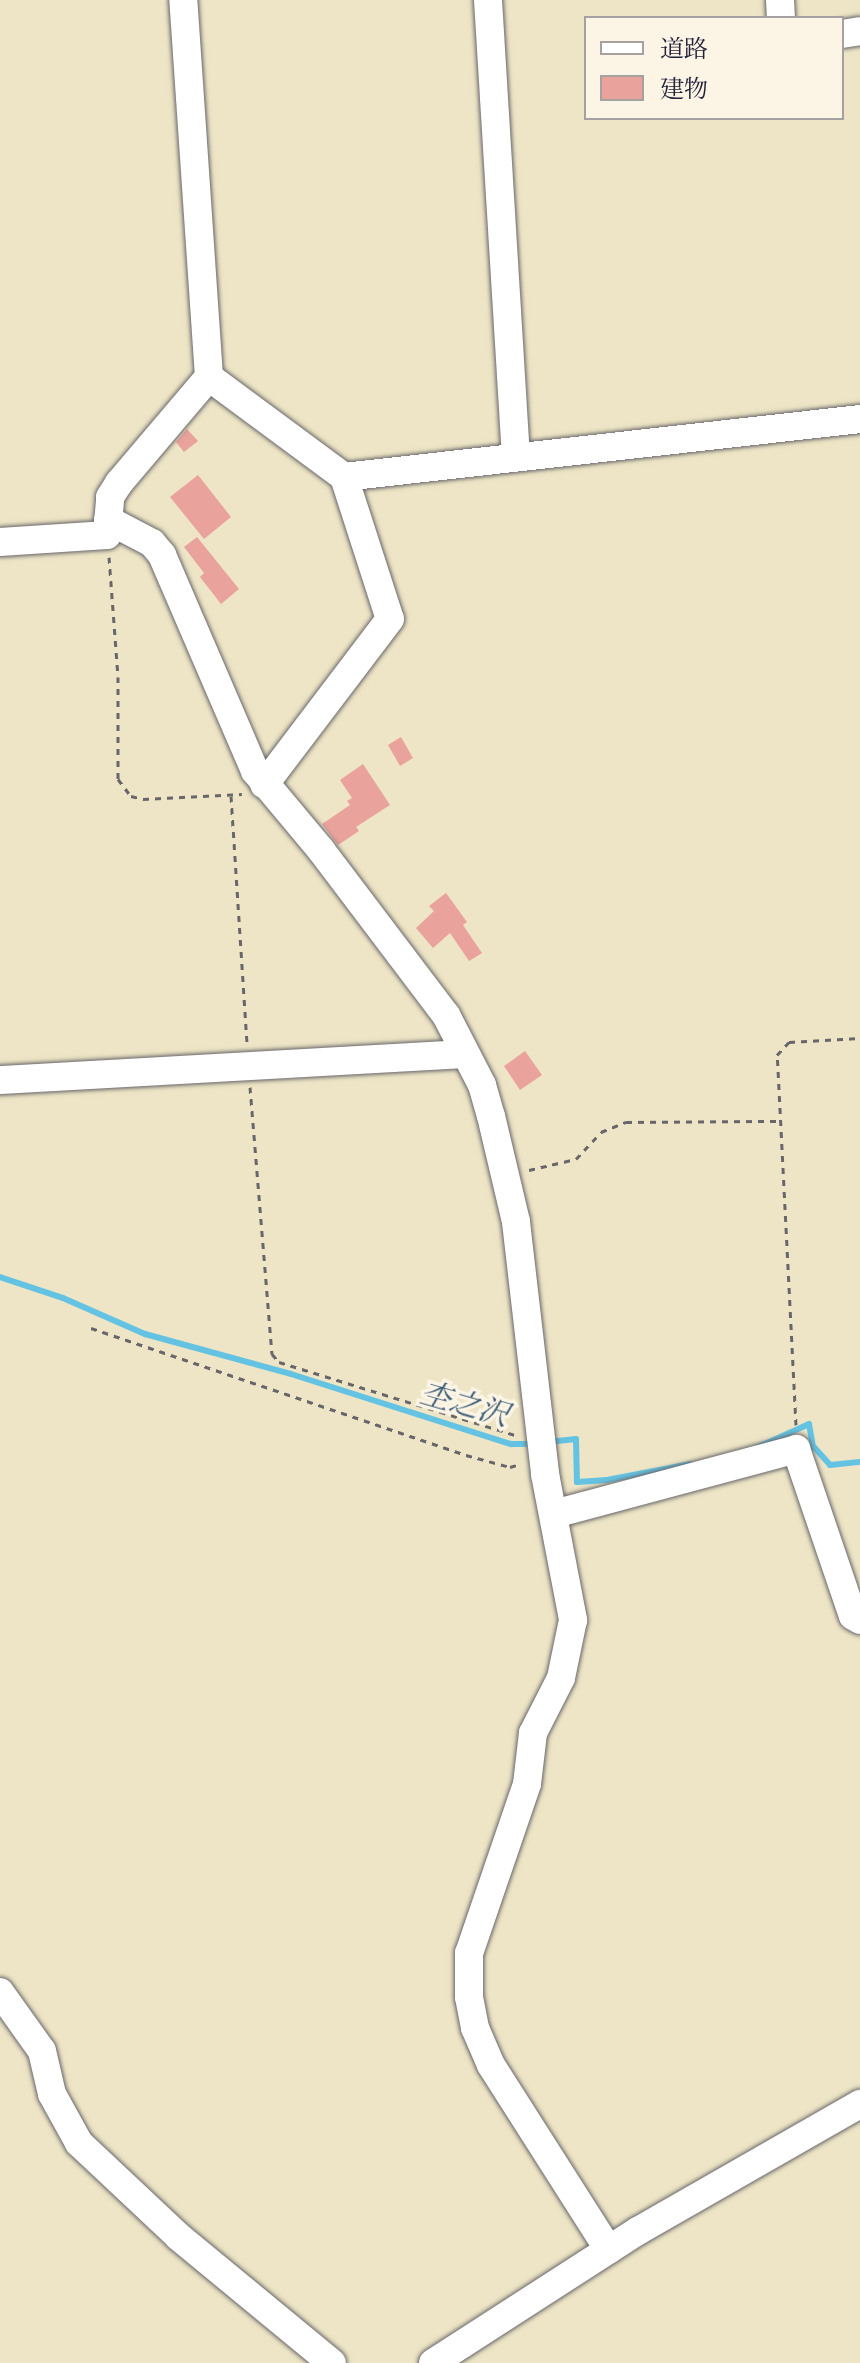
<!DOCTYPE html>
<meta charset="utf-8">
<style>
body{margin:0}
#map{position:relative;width:860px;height:2363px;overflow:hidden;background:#ede5c5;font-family:Vollkorn,"Noto Serif JP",serif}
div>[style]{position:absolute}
.stream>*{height:6px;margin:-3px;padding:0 3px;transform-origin:3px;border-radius:3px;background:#64c3e2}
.building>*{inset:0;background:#eaa29c}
.path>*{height:3px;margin-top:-1.5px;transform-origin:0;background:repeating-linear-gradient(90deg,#69666b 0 6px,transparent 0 12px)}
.roads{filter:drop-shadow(0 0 2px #69666b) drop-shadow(0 0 2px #69666b)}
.minor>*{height:28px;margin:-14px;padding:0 14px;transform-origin:14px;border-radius:14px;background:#fff}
span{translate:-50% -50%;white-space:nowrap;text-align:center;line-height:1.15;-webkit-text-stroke:7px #fcf5e5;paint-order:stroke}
.water-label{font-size:30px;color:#395a75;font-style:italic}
.legend{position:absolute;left:584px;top:16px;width:260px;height:104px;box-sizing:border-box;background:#fcf5e5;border:2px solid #a5a1a1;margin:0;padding:10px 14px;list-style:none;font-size:24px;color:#22223b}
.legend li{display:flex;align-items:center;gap:16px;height:40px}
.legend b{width:40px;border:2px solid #a5a1a1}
</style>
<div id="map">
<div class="stream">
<i style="left:0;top:1277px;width:66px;rotate:18.4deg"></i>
<i style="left:63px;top:1298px;width:90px;rotate:23.7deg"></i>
<i style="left:145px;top:1334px;width:151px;rotate:15.3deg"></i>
<i style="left:291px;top:1374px;width:231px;rotate:17.7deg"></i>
<i style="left:511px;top:1444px;width:22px"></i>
<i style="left:548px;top:1442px;width:28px;rotate:-6deg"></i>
<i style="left:576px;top:1439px;width:43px;rotate:88.7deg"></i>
<i style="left:577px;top:1482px;width:30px;rotate:-4deg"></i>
<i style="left:607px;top:1480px;width:85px;rotate:-10.9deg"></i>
<i style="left:758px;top:1447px;width:56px;rotate:-24.3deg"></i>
<i style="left:809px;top:1424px;width:22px;rotate:80deg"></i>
<i style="left:813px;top:1446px;width:25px;rotate:48deg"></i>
<i style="left:830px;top:1465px;width:30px;rotate:-6deg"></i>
</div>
<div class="building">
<i style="clip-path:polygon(187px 429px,198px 441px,184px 452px,176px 442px)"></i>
<i style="clip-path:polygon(198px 475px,231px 517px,204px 539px,170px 497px)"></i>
<i style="clip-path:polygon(197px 537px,239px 589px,221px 604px,200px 577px,204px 573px,184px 547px)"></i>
<i style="clip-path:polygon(401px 737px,413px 758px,400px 766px,388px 745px)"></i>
<i style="clip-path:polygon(363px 764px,390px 805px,356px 827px,359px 831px,338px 845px,322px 824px,350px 805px,347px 801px,352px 798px,340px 780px)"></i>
<i style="clip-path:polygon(446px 893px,467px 922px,463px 925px,482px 953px,469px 961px,450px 933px,433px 948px,416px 928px,434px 911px,429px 906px)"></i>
<i style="clip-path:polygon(525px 1051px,542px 1075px,520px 1090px,504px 1066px)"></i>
</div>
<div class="path">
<i style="left:109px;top:557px;width:120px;rotate:85.7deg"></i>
<i style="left:118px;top:677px;width:102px;rotate:90deg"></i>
<i style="left:118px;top:779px;width:21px;rotate:53deg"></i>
<i style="left:131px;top:796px;width:12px;rotate:14deg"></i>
<i style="left:143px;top:799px;width:99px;rotate:-2.9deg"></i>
<i style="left:231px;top:796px;width:249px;rotate:86.3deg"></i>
<i style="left:250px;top:1087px;width:268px;rotate:85.3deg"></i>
<i style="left:272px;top:1354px;width:11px;rotate:49deg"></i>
<i style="left:279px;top:1362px;width:250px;rotate:17.2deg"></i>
<i style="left:529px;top:1170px;width:48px;rotate:-13.2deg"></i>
<i style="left:576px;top:1159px;width:37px;rotate:-47deg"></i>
<i style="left:601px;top:1132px;width:27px;rotate:-22deg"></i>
<i style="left:626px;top:1122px;width:155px;rotate:-0.4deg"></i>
<i style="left:91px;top:1328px;width:396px;rotate:18.7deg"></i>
<i style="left:466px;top:1455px;width:46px;rotate:15.3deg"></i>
<i style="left:510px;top:1467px;width:10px;rotate:-17deg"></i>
<i style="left:796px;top:1425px;width:370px;rotate:-92.9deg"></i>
<i style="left:777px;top:1055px;width:18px;rotate:-47deg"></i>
<i style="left:789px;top:1042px;width:71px;rotate:-3.2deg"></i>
</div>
<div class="roads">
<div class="minor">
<i style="left:488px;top:0;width:458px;rotate:86.5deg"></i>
<i style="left:780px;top:0;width:18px;rotate:87deg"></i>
<i style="left:842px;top:34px;width:18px;rotate:-9deg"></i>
<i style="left:209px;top:377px;width:168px;rotate:36.5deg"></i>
<i style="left:344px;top:477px;width:149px;rotate:72.1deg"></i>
<i style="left:390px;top:619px;width:208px;rotate:127.2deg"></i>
<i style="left:344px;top:477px;width:519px;rotate:-6.41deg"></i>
<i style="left:108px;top:520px;width:50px;rotate:27.6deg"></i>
<i style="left:152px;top:543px;width:16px;rotate:50deg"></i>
<i style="left:162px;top:555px;width:235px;rotate:66.7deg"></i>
<i style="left:255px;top:771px;width:103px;rotate:50.1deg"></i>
<i style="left:321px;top:850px;width:207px;rotate:52.9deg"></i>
<i style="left:446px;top:1015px;width:79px;rotate:62.8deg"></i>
<i style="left:482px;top:1085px;width:32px;rotate:74deg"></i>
<i style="left:491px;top:1116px;width:109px;rotate:76.7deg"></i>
<i style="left:516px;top:1222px;width:254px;rotate:83.4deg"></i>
<i style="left:545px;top:1474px;width:149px;rotate:79.1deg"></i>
<i style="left:573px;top:1620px;width:59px;rotate:101.7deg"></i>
<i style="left:561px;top:1678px;width:62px;rotate:117deg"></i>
<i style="left:533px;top:1733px;width:51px;rotate:96.7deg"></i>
<i style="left:527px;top:1784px;width:179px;rotate:108.9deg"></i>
<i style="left:469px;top:1953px;width:44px;rotate:90deg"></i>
<i style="left:469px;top:1997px;width:32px;rotate:79deg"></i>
<i style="left:475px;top:2028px;width:40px;rotate:66.6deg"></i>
<i style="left:491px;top:2065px;width:219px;rotate:57.5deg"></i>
<i style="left:0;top:542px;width:107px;rotate:-3.7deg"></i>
<i style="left:107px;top:535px;width:38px;rotate:-85deg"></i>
<i style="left:110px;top:497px;width:17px;rotate:-57deg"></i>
<i style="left:119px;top:483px;width:139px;rotate:-49.7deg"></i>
<i style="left:209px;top:377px;width:378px;rotate:-93.9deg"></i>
<i style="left:0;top:1080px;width:465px;rotate:-3.2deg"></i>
<i style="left:554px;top:1514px;width:251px;rotate:-15deg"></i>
<i style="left:796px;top:1449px;width:176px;rotate:71.2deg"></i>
<i style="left:853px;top:1616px;width:8px;rotate:30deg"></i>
<i style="left:0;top:1992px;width:72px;rotate:54.6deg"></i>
<i style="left:42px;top:2051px;width:44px;rotate:76.9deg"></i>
<i style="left:52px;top:2094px;width:56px;rotate:61.1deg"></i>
<i style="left:79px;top:2143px;width:137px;rotate:43.2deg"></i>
<i style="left:179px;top:2237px;width:198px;rotate:39.5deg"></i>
<i style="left:433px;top:2363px;width:244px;rotate:-32.8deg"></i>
<i style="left:638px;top:2231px;width:256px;rotate:-29.8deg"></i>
</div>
</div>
<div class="water-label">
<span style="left:464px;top:1406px;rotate:16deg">杢之沢</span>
</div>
<ul class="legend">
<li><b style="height:10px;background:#fff"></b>道路</li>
<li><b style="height:22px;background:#eaa29c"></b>建物</li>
</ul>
</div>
